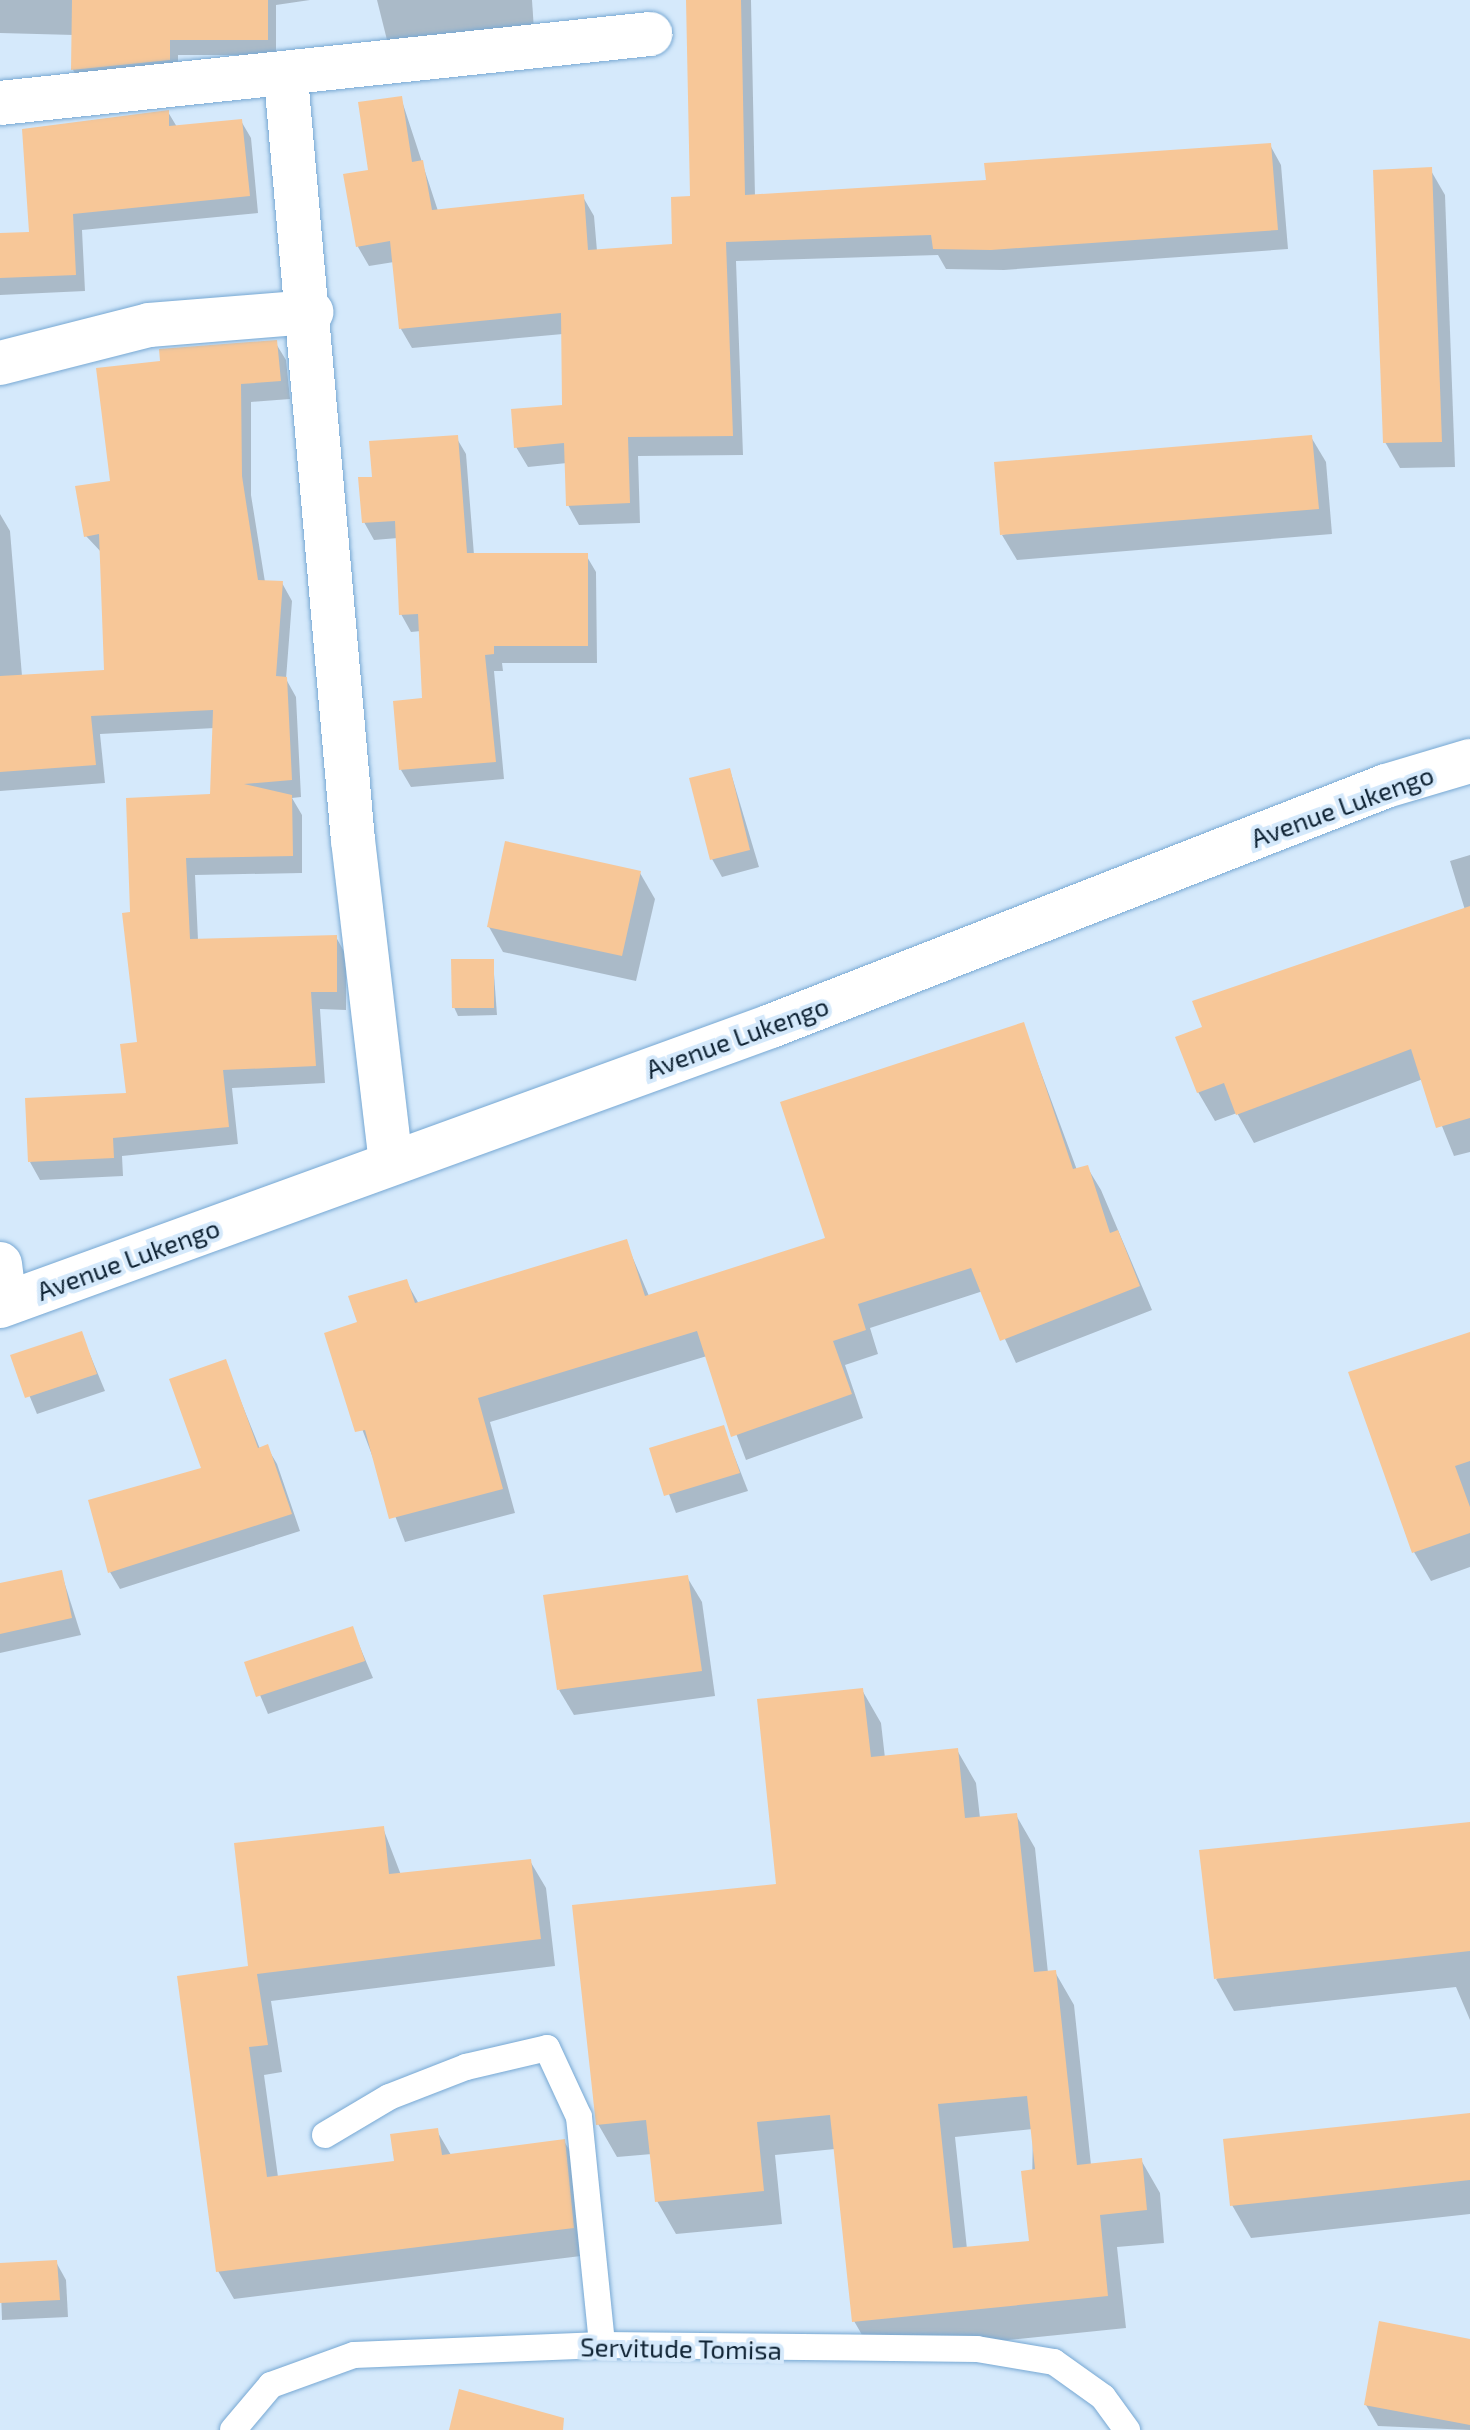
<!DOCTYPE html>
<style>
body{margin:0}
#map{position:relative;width:1470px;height:2430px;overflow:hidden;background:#d5e9fb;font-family:"Exo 2",sans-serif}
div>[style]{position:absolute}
.shadow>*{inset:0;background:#0003}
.building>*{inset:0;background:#f7c798}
.roads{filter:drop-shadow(0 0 2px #77a8d3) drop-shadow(0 0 2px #77a8d3)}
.service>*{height:26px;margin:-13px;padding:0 13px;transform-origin:13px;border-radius:13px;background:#fff}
.minor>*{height:44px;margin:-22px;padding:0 22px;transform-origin:22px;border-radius:22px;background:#fff}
span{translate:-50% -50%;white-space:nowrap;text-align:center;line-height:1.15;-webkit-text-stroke:8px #d5e9fb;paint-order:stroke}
.street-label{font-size:26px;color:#0f2334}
</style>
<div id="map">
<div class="shadow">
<i style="clip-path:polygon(0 0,310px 0,276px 5px,276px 55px,178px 55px,178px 76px,83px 86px,73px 70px,74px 35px,0 33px)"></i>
<i style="clip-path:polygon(377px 0,532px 0,534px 30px,389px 48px)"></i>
<i style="clip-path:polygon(688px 0,751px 0,755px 197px,988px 181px,1270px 145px,1281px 165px,1288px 249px,1004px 270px,946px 269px,938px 255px,736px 261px,743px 455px,638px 456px,640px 523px,579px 525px,568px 505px,567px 463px,528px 467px,516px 447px,564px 407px,563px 334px,412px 348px,401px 329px,394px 262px,369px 266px,358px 247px,371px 171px,401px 98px,438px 211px,583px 197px,594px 216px,597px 251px,674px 245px,692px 198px)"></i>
<i style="clip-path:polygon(168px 112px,177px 127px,241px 121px,251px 138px,258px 213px,82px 230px,85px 291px,0 295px,0 235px,31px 234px)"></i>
<i style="clip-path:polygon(1430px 169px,1445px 195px,1455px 467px,1400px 468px,1385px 442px)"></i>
<i style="clip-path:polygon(275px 342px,286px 360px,290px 399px,251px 402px,251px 495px,265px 582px,282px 583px,292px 601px,286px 679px,296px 697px,301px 797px,292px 798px,302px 815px,302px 873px,195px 875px,198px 940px,336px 937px,346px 955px,346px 1010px,320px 1009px,325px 1083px,232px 1088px,238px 1144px,122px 1156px,123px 1176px,40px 1180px,30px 1162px,128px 1095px,139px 1044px,132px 914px,212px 796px,215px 728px,100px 734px,105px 783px,0 791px,0 514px,10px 531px,22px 676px,106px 671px,102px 553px,86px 536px,162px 362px)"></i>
<i style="clip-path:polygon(456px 437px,466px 454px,474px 555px,586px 555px,596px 572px,597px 663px,502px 663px,503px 671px,494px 671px,504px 779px,411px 787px,401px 770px,424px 700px,421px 631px,411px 632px,401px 614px,398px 538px,374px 540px,364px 522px,374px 479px)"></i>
<i style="clip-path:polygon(1311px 437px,1326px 462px,1332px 534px,1017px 560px,1002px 535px)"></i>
<i style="clip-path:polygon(730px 770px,759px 867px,722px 877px,712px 859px)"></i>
<i style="clip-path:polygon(1470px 855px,1470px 1152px,1454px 1156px,1423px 1079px,1254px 1143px,1237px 1113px,1215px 1121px,1198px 1092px,1465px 910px,1450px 861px)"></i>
<i style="clip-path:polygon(640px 873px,655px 899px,636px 981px,503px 952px,489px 927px)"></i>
<i style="clip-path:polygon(493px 961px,497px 1015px,458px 1016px,454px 1007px)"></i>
<i style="clip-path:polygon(1023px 1024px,1077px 1170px,1087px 1167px,1101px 1190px,1152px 1310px,1016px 1363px,983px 1291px,870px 1328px,878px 1354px,845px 1365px,863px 1418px,746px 1460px,707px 1356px,490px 1422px,515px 1513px,405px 1542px,326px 1334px,359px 1324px,406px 1281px,419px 1304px,626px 1242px,649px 1296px,828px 1240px)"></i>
<i style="clip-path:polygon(81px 1333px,105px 1391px,37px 1414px,13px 1356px)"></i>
<i style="clip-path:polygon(1470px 1334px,1470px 1567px,1431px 1581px,1414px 1552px)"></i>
<i style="clip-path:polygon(225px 1362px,260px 1449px,267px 1447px,277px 1464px,300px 1531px,120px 1589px,110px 1572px,204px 1470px)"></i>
<i style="clip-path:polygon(723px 1427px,748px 1491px,676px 1513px,652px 1449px)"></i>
<i style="clip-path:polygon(61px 1572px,81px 1635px,0 1653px,0 1585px)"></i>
<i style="clip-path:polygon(687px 1577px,702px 1602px,715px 1696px,574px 1715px,559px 1690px)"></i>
<i style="clip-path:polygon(352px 1628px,373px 1678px,268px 1714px,247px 1664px)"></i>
<i style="clip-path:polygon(evenodd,862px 1690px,881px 1723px,885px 1758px,957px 1750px,976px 1783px,980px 1818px,1016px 1815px,1035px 1848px,1048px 1973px,1055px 1972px,1074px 2005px,1091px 2165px,1141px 2160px,1160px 2193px,1164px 2243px,1117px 2247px,1126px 2328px,873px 2354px,854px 2321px,835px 2149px,775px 2155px,782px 2224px,676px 2234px,657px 2201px,652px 2154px,617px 2157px,598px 2124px,778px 1886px,862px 1690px,1033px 2129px,1031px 2243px,967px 2249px,955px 2137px,1033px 2129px)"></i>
<i style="clip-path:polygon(1470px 1824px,1470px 2020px,1456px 1987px,1234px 2011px,1216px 1979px)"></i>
<i style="clip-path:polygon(383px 1828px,401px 1875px,530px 1861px,546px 1888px,555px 1966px,271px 2001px,282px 2072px,264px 2075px,278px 2177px,396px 2163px,437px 2131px,451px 2155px,564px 2141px,580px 2168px,589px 2255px,234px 2299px,218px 2271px,251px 1968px)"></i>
<i style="clip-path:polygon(1470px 2115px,1470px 2214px,1251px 2238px,1232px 2205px)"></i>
<i style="clip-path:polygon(56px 2262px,66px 2280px,68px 2317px,2px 2320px,0 2265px)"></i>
<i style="clip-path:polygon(1470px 2343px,1470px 2430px,1378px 2426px,1366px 2405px)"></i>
</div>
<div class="building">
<i style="clip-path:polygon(72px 0,268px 0,268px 40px,170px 40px,170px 60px,71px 70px)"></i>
<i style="clip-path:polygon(686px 0,741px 0,745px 195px,986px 180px,984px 163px,1271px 143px,1278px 230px,991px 250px,933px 249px,931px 235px,726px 242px,733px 436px,628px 437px,630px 503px,566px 506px,564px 443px,514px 448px,511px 409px,562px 405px,561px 313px,399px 329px,390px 241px,356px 247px,343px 174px,368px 170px,358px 102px,402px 96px,412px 162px,423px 160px,432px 210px,584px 194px,588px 250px,672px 244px,671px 197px,690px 196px)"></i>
<i style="clip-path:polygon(169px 110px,169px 126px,242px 119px,250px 196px,73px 214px,76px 275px,0 278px,0 233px,29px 232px,22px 129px)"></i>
<i style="clip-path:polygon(1432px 167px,1442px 442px,1383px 443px,1373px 170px)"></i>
<i style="clip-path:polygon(277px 340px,281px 381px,241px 384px,242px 476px,258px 580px,283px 581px,276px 676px,287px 677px,292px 780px,244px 784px,292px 795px,293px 856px,186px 858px,190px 939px,337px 935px,337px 992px,311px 992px,316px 1066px,223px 1070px,229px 1127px,113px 1138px,114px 1158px,28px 1162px,25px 1098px,126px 1093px,120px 1044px,137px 1042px,122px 913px,130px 912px,126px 798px,210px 794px,213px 710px,91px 716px,96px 765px,0 772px,0 676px,104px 670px,99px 534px,84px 537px,75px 486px,110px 481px,96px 368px,160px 361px,159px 349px)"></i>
<i style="clip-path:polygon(458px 435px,467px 553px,588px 553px,588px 646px,494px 646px,494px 654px,485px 655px,496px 762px,399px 770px,393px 701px,422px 698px,418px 614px,399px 615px,395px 521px,362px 523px,358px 477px,372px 477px,369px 441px)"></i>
<i style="clip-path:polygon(1312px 435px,1319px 509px,1000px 535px,994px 462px)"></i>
<i style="clip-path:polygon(730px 768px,750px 850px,710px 860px,689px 778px)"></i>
<i style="clip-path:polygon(505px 841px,641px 871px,622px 956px,487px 927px)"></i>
<i style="clip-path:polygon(1470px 906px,1470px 1118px,1436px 1128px,1411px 1049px,1236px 1115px,1224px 1083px,1197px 1093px,1175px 1037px,1202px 1027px,1192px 1001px)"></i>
<i style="clip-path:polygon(451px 959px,494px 959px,494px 1008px,452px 1008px)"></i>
<i style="clip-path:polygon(1024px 1022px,1073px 1169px,1088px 1165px,1110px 1233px,1118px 1230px,1140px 1286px,1000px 1341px,971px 1268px,858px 1304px,866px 1330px,833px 1341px,852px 1394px,731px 1437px,697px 1331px,478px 1398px,503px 1489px,389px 1519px,365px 1430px,355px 1432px,324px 1333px,357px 1322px,348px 1296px,407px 1279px,415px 1303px,627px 1239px,645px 1296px,825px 1238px,780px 1102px)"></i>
<i style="clip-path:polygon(82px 1331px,97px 1374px,25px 1398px,10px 1355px)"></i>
<i style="clip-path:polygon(1470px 1332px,1470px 1461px,1455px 1466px,1470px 1507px,1470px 1533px,1412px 1553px,1348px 1372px)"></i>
<i style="clip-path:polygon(226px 1359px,258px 1448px,268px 1444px,292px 1514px,108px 1573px,88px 1500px,201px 1468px,169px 1379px)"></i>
<i style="clip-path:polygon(724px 1425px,740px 1473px,664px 1496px,649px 1448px)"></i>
<i style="clip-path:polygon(62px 1570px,72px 1618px,0 1634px,0 1583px)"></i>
<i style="clip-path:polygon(688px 1575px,702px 1671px,557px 1690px,543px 1595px)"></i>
<i style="clip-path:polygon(353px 1626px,365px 1661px,256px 1697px,244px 1662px)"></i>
<i style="clip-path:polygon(evenodd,863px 1688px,871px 1757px,958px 1748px,965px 1818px,1017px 1813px,1034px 1972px,1056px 1970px,1077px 2165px,1142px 2158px,1147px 2210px,1100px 2215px,1108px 2296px,852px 2322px,830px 2115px,757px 2122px,764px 2191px,655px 2202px,646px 2120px,596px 2125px,572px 1905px,776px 1884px,757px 1699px,863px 1688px,1027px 2096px,1035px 2169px,1021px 2171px,1029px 2241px,953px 2248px,938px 2104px,1027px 2096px)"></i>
<i style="clip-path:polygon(1470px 1822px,1470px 1951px,1214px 1979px,1199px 1850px)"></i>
<i style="clip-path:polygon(384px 1826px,389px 1874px,531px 1859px,541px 1939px,257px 1974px,268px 2045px,249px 2047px,267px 2177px,394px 2161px,390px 2134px,438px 2128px,442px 2155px,565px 2139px,574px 2228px,216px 2272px,177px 1976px,248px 1966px,234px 1843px)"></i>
<i style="clip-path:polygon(1470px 2113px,1470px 2180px,1230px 2206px,1223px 2139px)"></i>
<i style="clip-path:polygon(57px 2260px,60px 2300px,0 2303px,0 2263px)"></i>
<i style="clip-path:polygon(1379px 2321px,1470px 2339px,1470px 2425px,1364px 2405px)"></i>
<i style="clip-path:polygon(459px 2389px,564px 2418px,563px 2430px,449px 2430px)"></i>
</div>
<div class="roads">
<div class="service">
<i style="left:325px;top:2135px;width:74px;rotate:-30.7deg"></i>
<i style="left:389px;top:2097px;width:83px;rotate:-21.3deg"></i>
<i style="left:466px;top:2067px;width:83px;rotate:-13.2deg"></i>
<i style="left:547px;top:2048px;width:76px;rotate:65.1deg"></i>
<i style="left:579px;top:2117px;width:229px;rotate:84.2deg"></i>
<i style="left:233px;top:2430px;width:59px;rotate:-49.8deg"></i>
<i style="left:271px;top:2385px;width:88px;rotate:-19.9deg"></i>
<i style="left:354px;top:2355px;width:248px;rotate:-2.3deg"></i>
<i style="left:602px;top:2345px;width:375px;rotate:0.6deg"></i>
<i style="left:977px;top:2349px;width:78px;rotate:9.6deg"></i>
<i style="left:1054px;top:2362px;width:60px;rotate:35.5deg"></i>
<i style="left:1103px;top:2397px;width:41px;rotate:54deg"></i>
</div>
<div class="minor">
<i style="left:286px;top:78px;width:765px;rotate:84.98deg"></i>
<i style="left:353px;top:840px;width:325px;rotate:83.3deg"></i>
<i style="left:0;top:103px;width:654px;rotate:-6.06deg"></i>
<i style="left:0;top:363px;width:154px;rotate:-14.3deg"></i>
<i style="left:149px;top:325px;width:163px;rotate:-4.6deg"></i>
<i style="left:0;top:1264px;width:40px;rotate:82.9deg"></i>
<i style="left:0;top:1306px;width:820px;rotate:-19.96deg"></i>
<i style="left:771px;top:1026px;width:660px;rotate:-21.32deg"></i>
<i style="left:1386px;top:786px;width:88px;rotate:-16.6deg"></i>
</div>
</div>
<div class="street-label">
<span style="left:1342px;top:806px;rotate:-20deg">Avenue Lukengo</span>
<span style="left:737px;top:1037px;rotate:-20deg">Avenue Lukengo</span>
<span style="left:128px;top:1259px;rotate:-20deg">Avenue Lukengo</span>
<span style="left:681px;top:2348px;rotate:1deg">Servitude Tomisa</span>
</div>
</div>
